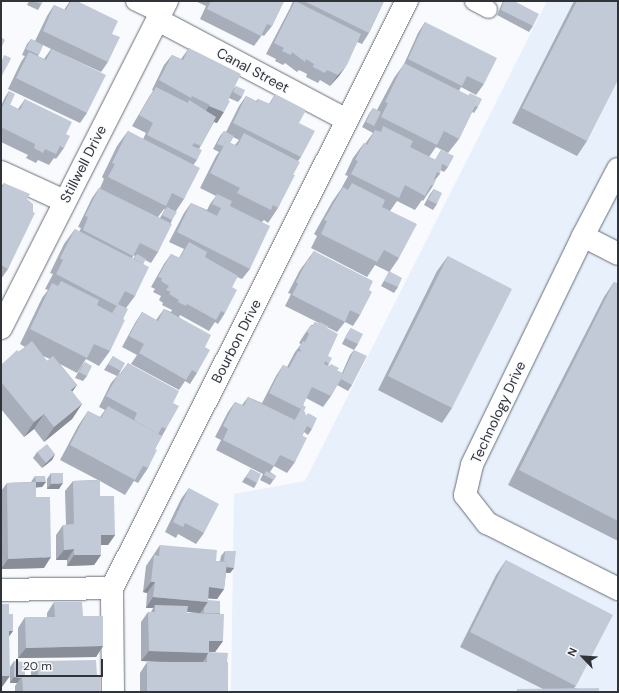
<!DOCTYPE html>
<style>
body{margin:0}
#map{position:relative;width:619px;height:693px;overflow:hidden;background:#f9fafd;font-family:"DM Sans",sans-serif}
div>[style]{position:absolute}
.built>*{inset:0;background:#e8f0fc}
.roads{filter:drop-shadow(0 0 1px #676e7a) drop-shadow(0 0 1px #676e7a)}
.lane>*{height:17px;margin:-8.5px;padding:0 8.5px;transform-origin:8.5px;border-radius:8.5px;background:#fff}
.street>*{height:22px;margin:-11px;padding:0 11px;transform-origin:11px;border-radius:11px;background:#fff}
.wall>*{inset:0;background:#a7aeba}
.shaded-wall>*{inset:0;background:#888d97}
.building>*{inset:0;background:#c2cad8}
span{translate:-50% -50%;white-space:nowrap;text-align:center;line-height:1.15;-webkit-text-stroke:3px #f9fafd;paint-order:stroke}
.street-label{font-size:14px;color:#303338}
.frame{position:absolute;inset:0;border:2px solid #303338;pointer-events:none}
.north{position:absolute;left:563px;top:637px;width:40px;height:40px;-webkit-text-stroke:3px #f9fafd;paint-order:stroke;rotate:295deg;font-size:11px;font-weight:700;line-height:16px;text-align:center;color:#303338}
.north::after{content:'';display:block;margin:auto;width:14px;height:18px;background:#303338;clip-path:polygon(50% 0,100% 100%,50% 72%,0 100%)}
.scale{position:absolute;left:16px;top:659px;width:87px;height:18px;box-sizing:border-box;border:2px solid #303338;border-top:0;padding-left:5px;font-size:12px;line-height:14px;white-space:nowrap;color:#303338;-webkit-text-stroke:3px #f9fafd;paint-order:stroke}
</style>
<div id="map">
<div class="built">
<i style="clip-path:polygon(547px 1px,618px 1px,618px 692px,231px 692px,234px 494px,305px 481px)"></i>
</div>
<div class="roads">
<div class="lane">
<i style="left:134px;top:1px;width:30px;rotate:26deg"></i>
<i style="left:473px;top:1px;width:17px;rotate:28deg"></i>
</div>
<div class="street">
<i style="left:158px;top:20px;width:214px;rotate:27.9deg"></i>
<i style="left:618px;top:169px;width:76px;rotate:117.6deg"></i>
<i style="left:583px;top:236px;width:254px;rotate:115.9deg"></i>
<i style="left:472px;top:465px;width:31px;rotate:103deg"></i>
<i style="left:465px;top:495px;width:36px;rotate:52deg"></i>
<i style="left:487px;top:523px;width:147px;rotate:26.7deg"></i>
<i style="left:1px;top:172px;width:69px;rotate:24.7deg"></i>
<i style="left:583px;top:236px;width:39px;rotate:27deg"></i>
<i style="left:1px;top:328px;width:367px;rotate:-63.1deg"></i>
<i style="left:1px;top:590px;width:111px;rotate:-1deg"></i>
<i style="left:113px;top:692px;width:104px;rotate:-90.6deg"></i>
<i style="left:112px;top:588px;width:657px;rotate:-63.32deg"></i>
</div>
</div>
<div class="wall">
<i style="clip-path:polygon(29px 1px,43px 1px,38px 10px,27px 5px)"></i>
<i style="clip-path:polygon(evenodd,70px 1px,77px 1px,112px 34px,108px 62px,101px 72px,64px 55px,87px 113px,80px 123px,8px 89px,21px 62px,25px 56px,22px 55px,27px 44px,31px 39px,35px 41px,47px 16px,54px 5px,64px 10px,70px 1px,43px 45px,51px 49px,44px 59px,38px 56px,43px 45px)"></i>
<i style="clip-path:polygon(195px 1px,284px 1px,272px 26px,264px 36px,262px 35px,254px 46px,200px 19px,206px 6px)"></i>
<i style="clip-path:polygon(293px 1px,384px 1px,369px 33px,362px 44px,357px 42px,339px 76px,330px 86px,320px 80px,318px 83px,306px 77px,307px 74px,299px 70px,297px 72px,285px 63px,283px 65px,275px 61px,276px 59px,266px 54px,290px 8px)"></i>
<i style="clip-path:polygon(503px 1px,514px 1px,533px 26px,529px 32px,497px 15px)"></i>
<i style="clip-path:polygon(574px 1px,618px 1px,587px 141px,577px 156px,512px 123px)"></i>
<i style="clip-path:polygon(425px 22px,484px 84px,476px 95px,461px 87px,459px 91px,478px 107px,474px 113px,472px 112px,459px 139px,448px 153px,436px 147px,429px 157px,435px 160px,441px 150px,448px 167px,444px 172px,440px 170px,440px 174px,435px 180px,433px 186px,423px 201px,422px 200px,415px 210px,397px 201px,390px 211px,399px 258px,390px 271px,398px 287px,394px 293px,381px 286px,389px 272px,375px 265px,367px 277px,311px 248px,317px 236px,314px 234px,332px 202px,341px 189px,348px 176px,345px 175px,353px 158px,364px 143px,365px 144px,373px 133px,362px 127px,369px 114px,373px 108px,377px 110px,394px 78px,404px 64px,418px 33px)"></i>
<i style="clip-path:polygon(evenodd,189px 48px,233px 89px,236px 86px,242px 97px,238px 102px,229px 98px,217px 123px,214px 122px,199px 149px,197px 160px,194px 164px,184px 199px,176px 211px,158px 252px,151px 263px,145px 260px,143px 264px,135px 296px,126px 308px,123px 319px,110px 351px,99px 366px,86px 359px,77px 373px,60px 364px,77px 385px,72px 392px,82px 404px,72px 419px,44px 442px,34px 429px,24px 437px,1px 409px,1px 365px,25px 347px,20px 344px,42px 298px,48px 290px,45px 289px,53px 274px,50px 273px,64px 244px,75px 229px,79px 232px,81px 228px,78px 227px,92px 198px,99px 188px,100px 188px,104px 179px,102px 177px,117px 146px,128px 131px,143px 139px,146px 133px,132px 126px,149px 97px,153px 91px,152px 90px,164px 65px,172px 55px,181px 59px,189px 48px,164px 209px,165px 209px,160px 218px,158px 217px,164px 209px,189px 48px,134px 255px,135px 256px,133px 259px,132px 258px,134px 255px,189px 48px,43px 356px,50px 359px,47px 361px,43px 356px)"></i>
<i style="clip-path:polygon(9px 91px,10px 105px,18px 109px,25px 99px,66px 134px,64px 148px,56px 159px,54px 158px,49px 165px,38px 160px,36px 163px,26px 158px,28px 155px,1px 142px,1px 106px,5px 97px)"></i>
<i style="clip-path:polygon(evenodd,275px 94px,299px 123px,301px 157px,298px 161px,293px 175px,278px 208px,268px 223px,264px 220px,262px 222px,250px 269px,242px 279px,237px 277px,232px 287px,225px 313px,218px 324px,215px 322px,209px 331px,180px 315px,179px 317px,205px 347px,197px 373px,190px 384px,185px 381px,179px 390px,131px 364px,137px 355px,122px 347px,135px 323px,142px 312px,156px 320px,164px 309px,171px 312px,172px 310px,162px 305px,163px 303px,159px 300px,161px 296px,153px 292px,155px 289px,151px 287px,164px 264px,171px 254px,179px 258px,184px 249px,169px 242px,184px 213px,191px 203px,207px 210px,210px 204px,216px 196px,200px 188px,216px 156px,219px 152px,213px 149px,220px 136px,224px 131px,226px 132px,239px 106px,246px 96px,256px 101px,258px 99px,269px 104px,275px 94px,233px 137px,239px 140px,235px 145px,230px 143px,233px 137px)"></i>
<i style="clip-path:polygon(4px 183px,27px 199px,8px 269px,1px 279px,1px 188px)"></i>
<i style="clip-path:polygon(434px 189px,437px 204px,433px 210px,424px 205px,430px 194px)"></i>
<i style="clip-path:polygon(314px 251px,369px 290px,360px 315px,353px 326px,345px 322px,337px 332px,327px 327px,327px 328px,328px 356px,329px 364px,328px 366px,342px 373px,350px 355px,354px 350px,352px 385px,348px 391px,337px 385px,331px 396px,323px 407px,306px 398px,303px 405px,304px 411px,312px 429px,308px 435px,304px 432px,302px 436px,295px 462px,287px 473px,274px 466px,270px 472px,276px 476px,270px 485px,260px 480px,263px 474px,216px 450px,221px 440px,215px 437px,228px 412px,235px 402px,242px 405px,248px 397px,262px 403px,276px 376px,283px 365px,287px 367px,295px 352px,301px 344px,299px 343px,304px 335px,311px 325px,313px 325px,315px 322px,319px 324px,319px 323px,285px 306px,291px 294px,288px 293px,300px 270px)"></i>
<i style="clip-path:polygon(448px 256px,452px 408px,442px 423px,378px 390px,437px 271px)"></i>
<i style="clip-path:polygon(614px 282px,618px 284px,618px 541px,508px 485px,604px 297px)"></i>
<i style="clip-path:polygon(351px 328px,358px 344px,354px 350px,342px 344px,347px 334px)"></i>
<i style="clip-path:polygon(113px 356px,121px 371px,119px 373px,120px 374px,128px 363px,173px 403px,166px 429px,162px 436px,155px 449px,148px 468px,138px 483px,134px 481px,125px 495px,100px 481px,100px 496px,115px 535px,108px 545px,101px 545px,101px 555px,94px 565px,67px 566px,67px 560px,56px 560px,56px 535px,63px 525px,66px 525px,65px 491px,73px 481px,98px 480px,60px 460px,78px 426px,88px 411px,100px 417px,105px 410px,99px 407px,111px 383px,117px 376px,104px 370px)"></i>
<i style="clip-path:polygon(85px 362px,87px 376px,83px 381px,75px 378px,81px 367px)"></i>
<i style="clip-path:polygon(37px 452px,55px 454px,52px 460px,42px 468px,33px 458px)"></i>
<i style="clip-path:polygon(251px 469px,257px 483px,254px 488px,242px 482px)"></i>
<i style="clip-path:polygon(51px 473px,59px 489px,47px 489px,47px 479px)"></i>
<i style="clip-path:polygon(35px 476px,46px 482px,42px 487px,36px 487px,36px 497px,44px 568px,1px 569px,1px 491px,7px 483px,31px 482px)"></i>
<i style="clip-path:polygon(189px 488px,204px 533px,196px 544px,178px 534px,176px 538px,165px 532px,181px 499px)"></i>
<i style="clip-path:polygon(evenodd,160px 545px,216px 561px,220px 561px,221px 556px,225px 551px,234px 568px,230px 573px,226px 573px,224px 589px,217px 599px,208px 598px,208px 600px,220px 613px,223px 641px,215px 652px,209px 652px,227px 662px,228px 692px,140px 692px,140px 673px,147px 662px,160px 662px,141px 661px,141px 622px,148px 612px,151px 612px,153px 608px,146px 608px,147px 593px,143px 592px,146px 566px,160px 545px,187px 612px,200px 613px,187px 613px,187px 612px)"></i>
<i style="clip-path:polygon(506px 560px,576px 686px,574px 688px,599px 692px,516px 692px,518px 689px,543px 689px,460px 647px,496px 575px)"></i>
<i style="clip-path:polygon(54px 602px,83px 616px,103px 646px,96px 657px,18px 658px,18px 628px,25px 617px,47px 617px,47px 613px)"></i>
<i style="clip-path:polygon(14px 661px,25px 675px,31px 675px,31px 672px,38px 661px,97px 675px,100px 692px,15px 692px,15px 686px,17px 683px,10px 683px,10px 667px)"></i>
</div>
<div class="shaded-wall">
<i style="clip-path:polygon(347px 65px,339px 76px,330px 86px,338px 75px)"></i>
<i style="clip-path:polygon(209px 106px,224px 112px,217px 123px,202px 117px)"></i>
<i style="clip-path:polygon(77px 385px,66px 400px,71px 390px)"></i>
<i style="clip-path:polygon(82px 404px,72px 419px,44px 442px,54px 427px)"></i>
<i style="clip-path:polygon(44px 414px,34px 429px,24px 437px,34px 422px)"></i>
<i style="clip-path:polygon(55px 454px,52px 460px,42px 468px,46px 463px)"></i>
<i style="clip-path:polygon(36px 482px,46px 482px,42px 487px,32px 488px)"></i>
<i style="clip-path:polygon(63px 483px,59px 489px,47px 489px,51px 484px)"></i>
<i style="clip-path:polygon(101px 535px,115px 535px,108px 545px,93px 545px)"></i>
<i style="clip-path:polygon(74px 549px,67px 560px,56px 560px,64px 550px)"></i>
<i style="clip-path:polygon(74px 555px,101px 555px,94px 565px,67px 566px)"></i>
<i style="clip-path:polygon(51px 557px,44px 568px,1px 569px,8px 559px)"></i>
<i style="clip-path:polygon(224px 567px,234px 568px,230px 573px,220px 572px)"></i>
<i style="clip-path:polygon(151px 582px,155px 582px,147px 593px,143px 592px)"></i>
<i style="clip-path:polygon(209px 587px,224px 589px,217px 599px,201px 598px)"></i>
<i style="clip-path:polygon(153px 597px,208px 602px,200px 613px,155px 609px,155px 605px,153px 608px,146px 608px)"></i>
<i style="clip-path:polygon(9px 631px,13px 631px,6px 641px)"></i>
<i style="clip-path:polygon(209px 641px,223px 641px,215px 652px,202px 651px)"></i>
<i style="clip-path:polygon(103px 646px,96px 657px,18px 658px,26px 648px)"></i>
<i style="clip-path:polygon(149px 651px,209px 653px,202px 663px,141px 661px)"></i>
<i style="clip-path:polygon(1px 676px,10px 676px,2px 687px,1px 687px)"></i>
<i style="clip-path:polygon(14px 677px,21px 678px,17px 683px,10px 683px)"></i>
</div>
<div class="building">
<i style="clip-path:polygon(34px 1px,43px 1px,41px 4px)"></i>
<i style="clip-path:polygon(71px 1px,77px 1px,118px 21px,112px 34px,120px 37px,108px 62px,43px 31px,54px 5px,66px 10px)"></i>
<i style="clip-path:polygon(211px 1px,284px 1px,272px 26px,267px 24px,261px 36px,207px 9px)"></i>
<i style="clip-path:polygon(295px 1px,361px 34px,347px 65px,338px 75px,327px 70px,325px 73px,313px 67px,314px 64px,306px 59px,305px 62px,292px 52px,291px 55px,282px 51px,284px 48px,274px 43px)"></i>
<i style="clip-path:polygon(304px 1px,384px 1px,369px 33px)"></i>
<i style="clip-path:polygon(504px 1px,514px 1px,539px 14px,533px 26px,501px 10px)"></i>
<i style="clip-path:polygon(577px 1px,618px 1px,618px 80px,587px 141px,522px 108px)"></i>
<i style="clip-path:polygon(425px 22px,497px 58px,484px 84px,467px 76px,462px 86px,408px 59px)"></i>
<i style="clip-path:polygon(1px 37px,5px 40px,1px 48px)"></i>
<i style="clip-path:polygon(31px 39px,43px 45px,39px 55px,26px 49px)"></i>
<i style="clip-path:polygon(189px 48px,241px 74px,228px 100px,230px 101px,224px 112px,209px 106px,210px 105px,192px 96px,191px 98px,159px 80px,172px 55px,183px 60px)"></i>
<i style="clip-path:polygon(52px 49px,106px 75px,87px 113px,16px 78px,29px 52px,46px 60px)"></i>
<i style="clip-path:polygon(4px 55px,11px 58px,5px 71px,8px 63px,2px 60px)"></i>
<i style="clip-path:polygon(1px 59px,8px 63px,1px 78px)"></i>
<i style="clip-path:polygon(404px 63px,478px 100px,459px 139px,444px 131px,437px 145px,381px 117px,388px 103px,385px 102px)"></i>
<i style="clip-path:polygon(236px 86px,245px 90px,242px 97px,233px 92px)"></i>
<i style="clip-path:polygon(156px 87px,188px 103px,189px 100px,216px 117px,201px 146px,194px 143px,192px 146px,202px 150px,197px 160px,147px 135px,153px 123px,139px 115px)"></i>
<i style="clip-path:polygon(9px 91px,15px 94px,10px 105px,5px 102px,4px 104px)"></i>
<i style="clip-path:polygon(470px 93px,482px 99px,478px 107px,475px 106px,478px 100px,468px 96px)"></i>
<i style="clip-path:polygon(275px 94px,306px 110px,299px 123px,315px 131px,301px 157px,233px 123px,246px 96px,257px 102px,258px 99px,270px 104px)"></i>
<i style="clip-path:polygon(25px 99px,72px 122px,66px 134px,70px 136px,64px 148px,60px 146px,56px 154px,45px 149px,43px 153px,34px 148px,35px 144px,1px 127px,1px 109px,5px 102px,20px 110px)"></i>
<i style="clip-path:polygon(373px 108px,381px 112px,374px 126px,366px 122px)"></i>
<i style="clip-path:polygon(383px 126px,413px 141px,410px 147px,442px 163px,440px 174px,437px 172px,434px 179px,436px 180px,433px 186px,431px 185px,425px 196px,405px 185px,399px 198px,351px 174px,358px 161px,355px 160px,364px 143px,367px 145px,375px 130px,381px 132px)"></i>
<i style="clip-path:polygon(128px 131px,200px 168px,184px 199px,172px 193px,166px 206px,108px 177px,115px 164px,112px 163px)"></i>
<i style="clip-path:polygon(224px 131px,234px 136px,230px 143px,226px 141px,223px 146px,217px 144px)"></i>
<i style="clip-path:polygon(244px 133px,300px 162px,293px 175px,295px 175px,278px 208px,273px 205px,271px 210px,237px 193px,240px 188px,210px 173px,226px 141px,237px 146px)"></i>
<i style="clip-path:polygon(441px 150px,454px 156px,448px 167px,435px 160px)"></i>
<i style="clip-path:polygon(4px 183px,30px 194px,27px 199px,33px 204px,33px 212px,35px 213px,8px 269px,1px 265px,1px 190px)"></i>
<i style="clip-path:polygon(352px 183px,385px 200px,382px 207px,417px 224px,399px 258px,384px 250px,377px 262px,321px 234px,327px 221px,324px 220px,343px 187px,348px 190px)"></i>
<i style="clip-path:polygon(99px 188px,172px 224px,158px 252px,140px 243px,133px 256px,83px 230px,88px 217px,85px 216px)"></i>
<i style="clip-path:polygon(434px 189px,442px 193px,437px 204px,428px 200px)"></i>
<i style="clip-path:polygon(217px 194px,232px 201px,230px 206px,270px 226px,250px 269px,177px 232px,191px 203px,217px 216px,221px 208px,212px 204px)"></i>
<i style="clip-path:polygon(167px 207px,177px 212px,172px 220px,162px 215px)"></i>
<i style="clip-path:polygon(75px 229px,149px 267px,135px 296px,125px 291px,117px 306px,56px 274px,63px 260px,60px 258px)"></i>
<i style="clip-path:polygon(189px 242px,207px 252px,205px 257px,238px 276px,232px 287px,237px 290px,225px 313px,221px 311px,216px 320px,187px 304px,186px 306px,178px 302px,179px 300px,169px 294px,171px 292px,166px 290px,169px 286px,161px 281px,162px 278px,158px 277px,171px 254px,180px 258px)"></i>
<i style="clip-path:polygon(314px 251px,373px 281px,369px 290px,372px 292px,360px 315px,350px 310px,345px 322px,292px 295px,298px 284px,296px 282px,308px 259px,309px 260px)"></i>
<i style="clip-path:polygon(137px 254px,146px 259px,143px 264px,134px 259px)"></i>
<i style="clip-path:polygon(448px 256px,512px 289px,452px 408px,388px 376px)"></i>
<i style="clip-path:polygon(389px 271px,402px 278px,398px 287px,384px 281px)"></i>
<i style="clip-path:polygon(61px 281px,99px 300px,97px 305px,125px 320px,110px 351px,94px 344px,87px 358px,30px 329px,52px 283px,58px 286px)"></i>
<i style="clip-path:polygon(614px 282px,618px 284px,618px 521px,519px 470px)"></i>
<i style="clip-path:polygon(118px 304px,128px 309px,123px 319px,112px 313px)"></i>
<i style="clip-path:polygon(164px 309px,211px 335px,205px 347px,210px 350px,197px 373px,192px 370px,186px 380px,139px 353px,144px 344px,129px 336px,142px 312px,158px 321px)"></i>
<i style="clip-path:polygon(315px 322px,319px 324px,320px 322px,328px 326px,327px 328px,338px 334px,328px 356px,332px 358px,329px 364px,325px 361px,324px 364px,329px 366px,331px 364px,339px 368px,337px 371px,344px 374px,331px 396px,312px 387px,301px 409px,269px 393px,283px 365px,289px 368px,298px 351px,300px 352px,301px 350px,299px 348px,303px 341px,305px 342px,309px 334px,307px 332px,311px 325px,313px 326px)"></i>
<i style="clip-path:polygon(351px 328px,363px 334px,358px 344px,345px 338px)"></i>
<i style="clip-path:polygon(32px 341px,47px 361px,53px 356px,77px 385px,71px 390px,82px 404px,54px 427px,44px 414px,34px 422px,1px 382px,1px 365px,17px 350px,19px 352px)"></i>
<i style="clip-path:polygon(354px 350px,367px 356px,352px 385px,341px 379px,344px 374px,343px 373px)"></i>
<i style="clip-path:polygon(113px 356px,125px 363px,121px 371px,108px 364px)"></i>
<i style="clip-path:polygon(85px 362px,92px 366px,87px 376px,79px 372px)"></i>
<i style="clip-path:polygon(128px 363px,179px 391px,173px 403px,179px 406px,166px 429px,162px 427px,158px 434px,134px 420px,137px 413px,106px 396px,119px 373px,121px 374px)"></i>
<i style="clip-path:polygon(248px 397px,295px 420px,290px 429px,307px 438px,295px 462px,280px 455px,274px 466px,223px 440px,228px 429px,223px 426px,235px 402px,244px 406px)"></i>
<i style="clip-path:polygon(303px 405px,306px 407px,304px 411px,306px 416px,308px 413px,317px 418px,312px 429px,307px 426px,302px 436px,290px 429px)"></i>
<i style="clip-path:polygon(108px 406px,162px 436px,155px 449px,157px 450px,148px 468px,143px 466px,135px 480px,70px 445px,88px 411px,101px 418px)"></i>
<i style="clip-path:polygon(47px 444px,55px 454px,46px 463px,37px 452px)"></i>
<i style="clip-path:polygon(251px 469px,261px 474px,257px 483px,246px 477px)"></i>
<i style="clip-path:polygon(266px 471px,276px 476px,274px 480px,264px 475px)"></i>
<i style="clip-path:polygon(51px 473px,63px 473px,63px 483px,51px 484px)"></i>
<i style="clip-path:polygon(35px 476px,45px 476px,46px 482px,36px 482px)"></i>
<i style="clip-path:polygon(100px 480px,100px 496px,114px 496px,115px 535px,101px 535px,101px 555px,74px 555px,74px 549px,64px 550px,63px 525px,74px 524px,73px 481px)"></i>
<i style="clip-path:polygon(36px 482px,36px 497px,50px 497px,51px 557px,8px 559px,7px 483px)"></i>
<i style="clip-path:polygon(189px 488px,219px 504px,204px 533px,185px 523px,183px 527px,173px 522px)"></i>
<i style="clip-path:polygon(160px 545px,217px 550px,216px 561px,227px 562px,224px 589px,209px 587px,208px 602px,153px 597px,155px 582px,151px 582px,154px 555px,159px 556px)"></i>
<i style="clip-path:polygon(225px 551px,236px 551px,234px 568px,227px 567px,227px 562px,224px 561px)"></i>
<i style="clip-path:polygon(506px 560px,613px 615px,576px 686px,470px 632px)"></i>
<i style="clip-path:polygon(208px 600px,220px 601px,220px 613px,204px 613px,204px 608px,208px 602px)"></i>
<i style="clip-path:polygon(54px 602px,82px 602px,83px 616px,103px 616px,103px 646px,26px 648px,25px 617px,55px 617px)"></i>
<i style="clip-path:polygon(1px 604px,9px 604px,9px 614px,13px 614px,13px 631px,9px 631px,10px 676px,1px 676px)"></i>
<i style="clip-path:polygon(155px 605px,188px 606px,187px 613px,224px 614px,223px 641px,209px 641px,209px 653px,149px 651px,148px 612px,155px 612px)"></i>
<i style="clip-path:polygon(209px 652px,228px 653px,227px 662px,207px 662px,207px 655px)"></i>
<i style="clip-path:polygon(96px 660px,97px 675px,100px 675px,100px 692px,23px 692px,22px 675px,38px 675px,38px 661px)"></i>
<i style="clip-path:polygon(14px 661px,25px 662px,25px 675px,22px 675px,21px 678px,14px 677px)"></i>
<i style="clip-path:polygon(147px 662px,228px 662px,228px 692px,147px 692px)"></i>
<i style="clip-path:polygon(599px 688px,599px 692px,518px 692px,518px 689px)"></i>
</div>
<div class="street-label">
<span style="left:253px;top:70px;rotate:28deg">Canal Street</span>
<span style="left:83px;top:164px;rotate:-63deg">Stillwell Drive</span>
<span style="left:236px;top:341px;rotate:-63deg">Bourbon Drive</span>
<span style="left:498px;top:412px;rotate:-65deg">Technology Drive</span>
</div>
<div class="frame"></div>
<div class="north">N</div>
<div class="scale">20 m</div>
</div>
